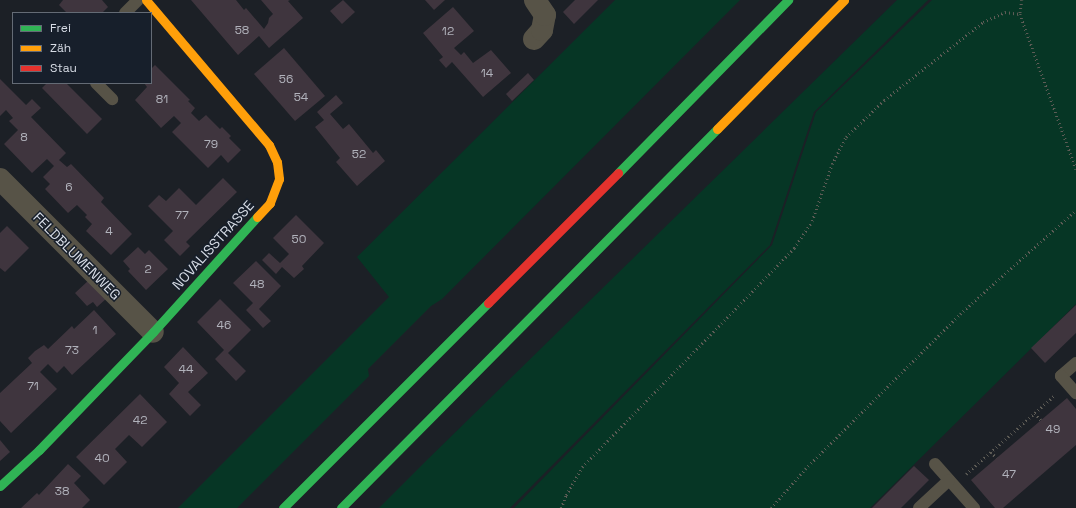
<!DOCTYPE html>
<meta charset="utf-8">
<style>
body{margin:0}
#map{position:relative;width:1076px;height:508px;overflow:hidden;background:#1c2026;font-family:"Space Grotesk",sans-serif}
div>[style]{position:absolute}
.green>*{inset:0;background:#063625}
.building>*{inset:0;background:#3f353e}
.path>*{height:2.5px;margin-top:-1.25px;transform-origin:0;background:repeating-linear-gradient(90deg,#5e5c56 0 1px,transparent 0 4px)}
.lane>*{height:12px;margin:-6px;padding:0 6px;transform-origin:6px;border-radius:6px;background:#575347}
.street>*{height:22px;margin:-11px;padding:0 11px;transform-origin:11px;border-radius:11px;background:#575347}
.fast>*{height:9px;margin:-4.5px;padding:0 4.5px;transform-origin:4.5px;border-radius:4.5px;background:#30b455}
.slow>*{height:9px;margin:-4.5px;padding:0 4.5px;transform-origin:4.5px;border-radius:4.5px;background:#ff9f0a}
.jam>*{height:9px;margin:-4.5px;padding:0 4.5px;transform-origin:4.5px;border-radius:4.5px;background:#e5322d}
span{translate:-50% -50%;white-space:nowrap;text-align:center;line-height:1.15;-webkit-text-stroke:3px #171f2b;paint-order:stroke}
.number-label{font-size:12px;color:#b1b2bb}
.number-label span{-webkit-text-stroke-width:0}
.street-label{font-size:14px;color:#d7dce5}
.legend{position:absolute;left:12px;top:12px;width:140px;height:72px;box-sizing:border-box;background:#171f2b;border:1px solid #646b75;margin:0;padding:5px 7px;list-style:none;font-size:12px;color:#d7dce5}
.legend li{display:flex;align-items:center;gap:8px;height:20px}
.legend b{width:20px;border:1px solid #646b75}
</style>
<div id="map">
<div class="green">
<i style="clip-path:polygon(615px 0,740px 0,442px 299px,431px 306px,368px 369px,369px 376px,237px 508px,178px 508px,389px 297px,357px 257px)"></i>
<i style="clip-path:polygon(897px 0,928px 0,814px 112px,770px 245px,510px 508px,379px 508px,429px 458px)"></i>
<i style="clip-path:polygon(932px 0,1076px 0,1076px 304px,870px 508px,514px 508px,772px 245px,816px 112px)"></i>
</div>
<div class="building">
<i style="clip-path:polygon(63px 0,102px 0,108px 7px,102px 13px,67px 13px,59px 5px)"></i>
<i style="clip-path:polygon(191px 0,236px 0,244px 10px,246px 8px,264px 29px,268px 23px,269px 18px,273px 14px,261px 0,290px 0,288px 1px,303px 18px,269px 48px,259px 36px,238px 55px)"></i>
<i style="clip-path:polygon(343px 0,355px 12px,342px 24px,330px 11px)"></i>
<i style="clip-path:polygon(425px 0,445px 0,434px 10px)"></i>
<i style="clip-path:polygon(575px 0,598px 0,574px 24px,563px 12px)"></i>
<i style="clip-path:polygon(453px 7px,474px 31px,454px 48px,461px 55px,464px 52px,473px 63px,491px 50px,511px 73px,483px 97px,452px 62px,446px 68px,439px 60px,443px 57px,423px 33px)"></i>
<i style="clip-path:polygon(284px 48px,325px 96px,295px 121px,254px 74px)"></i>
<i style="clip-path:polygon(155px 65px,190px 100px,188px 101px,195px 108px,191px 113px,199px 121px,206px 115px,220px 129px,222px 127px,231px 136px,229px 138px,241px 150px,228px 163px,221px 155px,208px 168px,172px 132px,181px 123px,174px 116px,161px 128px,135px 100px,147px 87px,144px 83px,151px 83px,151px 69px)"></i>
<i style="clip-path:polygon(528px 73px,534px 80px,512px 101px,506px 94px)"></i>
<i style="clip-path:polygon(0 79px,26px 105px,32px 99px,41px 108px,31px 117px,66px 153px,59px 160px,67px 167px,71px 164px,104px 198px,101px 202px,132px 234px,111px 255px,86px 231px,92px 224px,85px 217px,87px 215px,77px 205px,68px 213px,45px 189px,50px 184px,43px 177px,54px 166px,47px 159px,32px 173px,4px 144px,18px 130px,9px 121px,13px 118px,6px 110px,0 116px)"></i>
<i style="clip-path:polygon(47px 83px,66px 83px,102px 119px,87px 134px,42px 88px)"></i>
<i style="clip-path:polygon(336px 95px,343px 103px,330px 114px,343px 129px,349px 124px,373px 153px,376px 150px,385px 161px,357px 186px,336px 162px,340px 158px,315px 127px,324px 120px,317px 112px)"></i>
<i style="clip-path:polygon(223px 178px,237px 192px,186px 242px,190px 246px,180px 256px,164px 240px,173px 231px,148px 206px,159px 195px,166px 201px,179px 188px,196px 205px)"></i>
<i style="clip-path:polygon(296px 215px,324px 243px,302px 266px,304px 269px,294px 278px,282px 267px,276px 274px,262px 260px,269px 253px,280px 263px,289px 254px,273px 238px)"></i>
<i style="clip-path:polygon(7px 226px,29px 248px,5px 272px,0 268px,0 233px)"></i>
<i style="clip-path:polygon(138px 247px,145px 254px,149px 250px,168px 269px,146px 290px,128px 271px,130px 269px,123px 261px)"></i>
<i style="clip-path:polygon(256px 261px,281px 286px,259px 309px,271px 321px,263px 328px,246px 310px,253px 303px,233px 283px)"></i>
<i style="clip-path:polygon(89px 280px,107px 298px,97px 307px,93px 302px,87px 306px,75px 293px)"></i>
<i style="clip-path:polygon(220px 299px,251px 330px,228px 353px,246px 371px,236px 381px,215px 359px,224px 350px,197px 322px)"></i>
<i style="clip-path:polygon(1076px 305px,1076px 333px,1045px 363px,1031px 348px)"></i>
<i style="clip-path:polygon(94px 310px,116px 334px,72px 375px,64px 366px,57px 373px,48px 364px,40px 372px,57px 389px,11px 433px,0 421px,0 393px,32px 363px,28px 358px,35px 351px,44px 345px,48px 349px,72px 326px,74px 329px)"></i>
<i style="clip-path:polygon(183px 347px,208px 373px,188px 392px,201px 405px,190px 416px,169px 394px,179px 383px,164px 367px)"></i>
<i style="clip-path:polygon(140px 394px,167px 422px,142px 447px,129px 435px,115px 449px,127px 462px,104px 485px,76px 457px)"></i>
<i style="clip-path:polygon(1067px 398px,1076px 409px,1076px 445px,1003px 508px,995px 508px,971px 480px)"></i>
<i style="clip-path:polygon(0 440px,10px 452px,0 461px)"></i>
<i style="clip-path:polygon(68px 464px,81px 476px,74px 483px,90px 500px,82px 508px,21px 508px,37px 493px,39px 495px)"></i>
<i style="clip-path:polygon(914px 466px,929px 480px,901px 508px,872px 508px)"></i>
</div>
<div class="path">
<i style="left:1022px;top:0;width:14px;rotate:98deg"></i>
<i style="left:1020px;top:14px;width:165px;rotate:70.1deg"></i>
<i style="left:1035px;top:413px;width:9px;rotate:49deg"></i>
<i style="left:991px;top:452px;width:8px;rotate:45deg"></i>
<i style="left:966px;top:474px;width:119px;rotate:-41.6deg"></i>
<i style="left:561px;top:508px;width:14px;rotate:-69deg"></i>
<i style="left:566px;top:495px;width:32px;rotate:-60deg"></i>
<i style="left:582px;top:467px;width:305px;rotate:-45.9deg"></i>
<i style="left:794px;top:248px;width:32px;rotate:-56deg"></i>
<i style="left:812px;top:221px;width:60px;rotate:-70.7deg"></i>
<i style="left:832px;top:164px;width:30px;rotate:-63deg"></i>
<i style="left:846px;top:137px;width:53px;rotate:-44.2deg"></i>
<i style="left:884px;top:100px;width:126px;rotate:-38.2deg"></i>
<i style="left:983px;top:22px;width:24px;rotate:-24deg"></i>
<i style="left:1005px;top:12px;width:15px;rotate:8deg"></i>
<i style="left:771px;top:508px;width:52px;rotate:-48.9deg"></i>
<i style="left:805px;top:469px;width:219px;rotate:-45deg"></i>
<i style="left:960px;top:314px;width:156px;rotate:-41.9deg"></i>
</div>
<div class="lane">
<i style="left:125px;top:13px;width:18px;rotate:-45deg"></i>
<i style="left:96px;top:83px;width:23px;rotate:45deg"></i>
<i style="left:1076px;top:363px;width:20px;rotate:139deg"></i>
<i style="left:1061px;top:376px;width:23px;rotate:49deg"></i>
<i style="left:935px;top:464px;width:59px;rotate:48.4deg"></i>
<i style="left:919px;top:508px;width:41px;rotate:-43deg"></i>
</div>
<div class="street">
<i style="left:534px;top:39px;width:12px;rotate:-48deg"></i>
<i style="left:542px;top:30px;width:15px;rotate:-79deg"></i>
<i style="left:545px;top:15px;width:18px;rotate:-124deg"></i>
<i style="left:0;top:179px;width:216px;rotate:45deg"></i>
</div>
<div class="fast">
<i style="left:618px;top:173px;width:243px;rotate:-45.5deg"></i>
<i style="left:0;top:486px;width:53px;rotate:-42.7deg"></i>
<i style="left:39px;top:450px;width:164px;rotate:-46deg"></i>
<i style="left:153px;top:332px;width:155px;rotate:-47.9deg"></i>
<i style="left:283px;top:508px;width:290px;rotate:-45deg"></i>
<i style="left:341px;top:508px;width:534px;rotate:-45.23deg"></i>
</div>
<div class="slow">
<i style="left:146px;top:0;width:190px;rotate:49.7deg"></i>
<i style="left:269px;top:145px;width:19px;rotate:65deg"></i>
<i style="left:277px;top:162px;width:17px;rotate:83deg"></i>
<i style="left:279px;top:179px;width:26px;rotate:111deg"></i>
<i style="left:270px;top:203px;width:19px;rotate:133deg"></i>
<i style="left:717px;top:129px;width:181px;rotate:-45.4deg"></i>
</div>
<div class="jam">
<i style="left:488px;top:303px;width:184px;rotate:-45deg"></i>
</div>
<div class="number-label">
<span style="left:242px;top:31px">58</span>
<span style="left:448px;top:32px">12</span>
<span style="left:487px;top:74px">14</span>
<span style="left:286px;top:80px">56</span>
<span style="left:301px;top:98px">54</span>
<span style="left:162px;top:100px">81</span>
<span style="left:24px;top:138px">8</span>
<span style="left:211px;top:145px">79</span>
<span style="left:359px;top:155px">52</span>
<span style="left:69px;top:188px">6</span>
<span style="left:182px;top:216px">77</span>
<span style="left:109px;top:232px">4</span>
<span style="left:299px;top:240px">50</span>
<span style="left:148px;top:270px">2</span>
<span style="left:257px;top:285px">48</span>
<span style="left:224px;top:326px">46</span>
<span style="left:95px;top:331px">1</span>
<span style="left:72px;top:351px">73</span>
<span style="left:186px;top:370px">44</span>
<span style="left:33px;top:387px">71</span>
<span style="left:140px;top:421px">42</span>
<span style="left:1053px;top:430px">49</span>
<span style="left:102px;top:459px">40</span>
<span style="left:1009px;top:475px">47</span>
<span style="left:62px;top:492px">38</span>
</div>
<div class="street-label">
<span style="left:213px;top:245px;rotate:-48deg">NOVALISSTRASSE</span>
<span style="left:77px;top:256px;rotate:45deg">FELDBLUMENWEG</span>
</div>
<ul class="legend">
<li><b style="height:5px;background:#30b455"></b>Frei</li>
<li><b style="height:5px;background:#ff9f0a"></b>Zäh</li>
<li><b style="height:5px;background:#e5322d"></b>Stau</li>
</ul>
</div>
